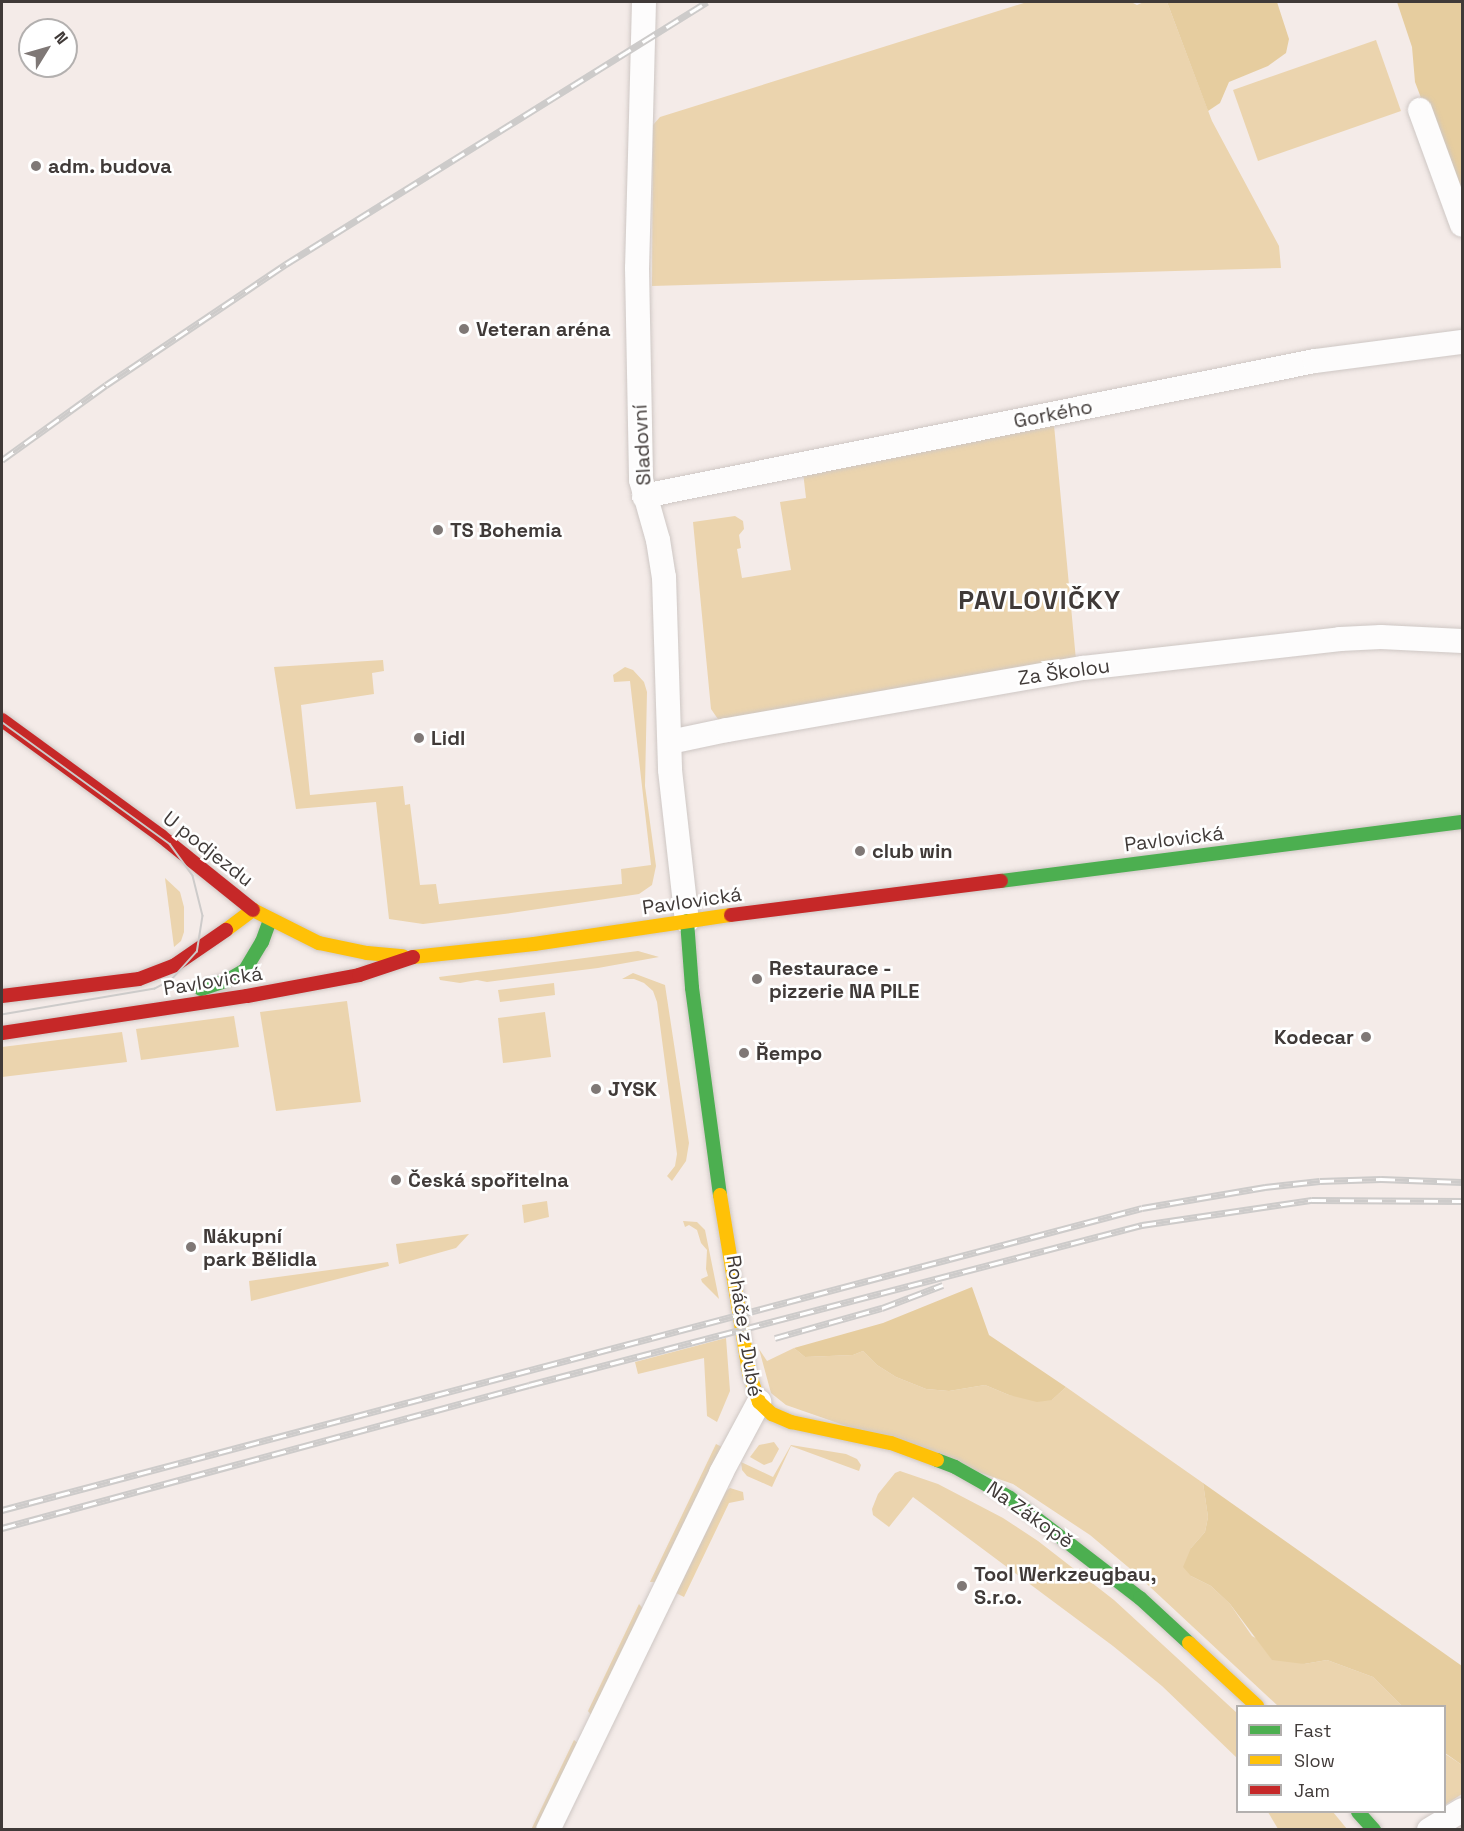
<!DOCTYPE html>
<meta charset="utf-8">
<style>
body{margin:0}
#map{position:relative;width:1464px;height:1831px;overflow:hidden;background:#f4ebe8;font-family:"Space Grotesk",sans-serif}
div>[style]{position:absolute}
.green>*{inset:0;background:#ebd4ae}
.forest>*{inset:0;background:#e6cd9f}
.roads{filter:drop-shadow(0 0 2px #cec7c4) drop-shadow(0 0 2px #cec7c4)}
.street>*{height:24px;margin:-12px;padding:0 12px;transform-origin:12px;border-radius:12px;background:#fdfcfc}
.fast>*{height:14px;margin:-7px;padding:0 7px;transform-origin:7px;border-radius:7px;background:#4caf50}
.slow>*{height:14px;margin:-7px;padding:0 7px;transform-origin:7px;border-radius:7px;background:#ffc107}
.jam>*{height:14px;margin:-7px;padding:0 7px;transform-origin:7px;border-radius:7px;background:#c62828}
.tram>*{height:1.5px;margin:-0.75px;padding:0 0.75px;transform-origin:0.75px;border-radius:0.75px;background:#cdcbca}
.rail>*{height:7px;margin-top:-3.5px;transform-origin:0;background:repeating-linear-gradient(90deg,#fff 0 14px,#cdcbca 0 28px);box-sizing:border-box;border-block:2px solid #cdcbca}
.dots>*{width:16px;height:16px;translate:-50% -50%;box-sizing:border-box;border:3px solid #fff;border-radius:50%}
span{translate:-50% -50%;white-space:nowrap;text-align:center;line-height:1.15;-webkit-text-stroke:5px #fff;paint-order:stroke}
.poi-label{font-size:20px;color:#403a38;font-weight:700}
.left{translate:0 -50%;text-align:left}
.right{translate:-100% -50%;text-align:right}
.street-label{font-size:20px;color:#403a38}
.district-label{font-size:26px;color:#403a38;font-weight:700;letter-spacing:1.5px}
.frame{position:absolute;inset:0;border:3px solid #403a38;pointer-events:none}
.legend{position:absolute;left:1236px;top:1705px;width:210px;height:108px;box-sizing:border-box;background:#fff;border:2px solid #b3b0af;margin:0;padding:8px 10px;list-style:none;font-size:18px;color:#403a38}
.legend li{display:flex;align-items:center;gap:12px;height:30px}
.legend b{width:30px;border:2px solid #b3b0af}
.north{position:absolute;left:18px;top:18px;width:60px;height:60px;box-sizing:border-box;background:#fff;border:2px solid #b3b0af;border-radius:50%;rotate:53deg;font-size:16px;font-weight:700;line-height:24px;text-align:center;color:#403a38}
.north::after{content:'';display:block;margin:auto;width:21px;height:27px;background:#7f7876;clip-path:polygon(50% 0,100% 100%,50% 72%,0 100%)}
</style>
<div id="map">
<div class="green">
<i style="clip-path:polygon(1027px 2px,1131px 2px,1137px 5px,1144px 2px,1167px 2px,1212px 121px,1279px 246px,1281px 268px,652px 286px,653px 125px,660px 117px)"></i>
<i style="clip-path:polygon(1376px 40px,1401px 111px,1258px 161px,1233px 90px)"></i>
<i style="clip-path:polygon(1054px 425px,1076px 660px,720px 722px,711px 709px,693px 522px,735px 516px,743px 521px,744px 529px,739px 535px,741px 548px,737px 549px,742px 578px,791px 570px,780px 502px,806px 498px,803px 472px)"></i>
<i style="clip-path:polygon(383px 660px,384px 671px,372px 673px,374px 694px,301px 705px,310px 795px,403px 786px,405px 805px,410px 804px,420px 885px,436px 884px,439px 904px,622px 884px,621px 869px,651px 865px,630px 681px,614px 682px,613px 675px,625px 667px,633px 670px,644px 682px,647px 692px,645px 786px,656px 866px,652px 885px,639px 894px,511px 913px,423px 924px,389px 919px,376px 802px,296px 809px,274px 667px)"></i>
<i style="clip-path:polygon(165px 878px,180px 892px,184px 907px,184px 932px,181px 941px,174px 947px)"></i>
<i style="clip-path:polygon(638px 951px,659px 957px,598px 968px,487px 982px,477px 980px,460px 983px,440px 980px,439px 977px)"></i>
<i style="clip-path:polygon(633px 973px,665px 985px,689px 1143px,686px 1161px,672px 1181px,667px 1176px,675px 1166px,677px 1154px,657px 1002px,653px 991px,644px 983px,634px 979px,622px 979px)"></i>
<i style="clip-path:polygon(554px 983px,555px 995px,500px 1002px,498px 990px)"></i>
<i style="clip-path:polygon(347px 1001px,361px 1102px,276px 1111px,260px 1012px)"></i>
<i style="clip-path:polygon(545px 1012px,551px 1057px,503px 1063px,498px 1018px)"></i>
<i style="clip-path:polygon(234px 1016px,239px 1047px,141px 1060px,136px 1029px)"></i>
<i style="clip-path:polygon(122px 1032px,127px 1062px,2px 1077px,2px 1047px)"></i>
<i style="clip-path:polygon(547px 1201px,549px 1217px,524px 1223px,522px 1205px)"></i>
<i style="clip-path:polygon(683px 1221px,697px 1222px,705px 1230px,719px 1299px,702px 1282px,701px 1279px,708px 1276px,706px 1269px,707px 1250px,701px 1243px,697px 1230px,689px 1225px,685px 1227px)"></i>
<i style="clip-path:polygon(469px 1234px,456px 1248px,399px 1264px,396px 1244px)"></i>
<i style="clip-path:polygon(388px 1262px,389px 1266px,251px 1301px,249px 1281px)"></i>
<i style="clip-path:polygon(726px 1338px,730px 1391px,717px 1422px,707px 1416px,704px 1358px,638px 1374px,635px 1362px)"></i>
<i style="clip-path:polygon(794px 1348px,805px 1357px,853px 1355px,863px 1351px,877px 1365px,896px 1377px,926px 1389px,949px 1391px,985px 1385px,1009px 1395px,1052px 1400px,1066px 1387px,1203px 1483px,1208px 1517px,1205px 1532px,1191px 1548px,1191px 1576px,1211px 1586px,1230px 1604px,1252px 1636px,1304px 1664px,1327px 1660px,1373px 1677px,1402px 1706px,1278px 1706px,1134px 1572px,1090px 1535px,1013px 1484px,786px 1405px,771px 1393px,759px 1349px,767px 1361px)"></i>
<i style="clip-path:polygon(774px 1442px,779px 1449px,772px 1462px,764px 1465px,750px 1457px,759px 1445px)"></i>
<i style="clip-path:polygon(716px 1444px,722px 1447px,657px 1582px,650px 1582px)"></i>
<i style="clip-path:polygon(791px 1445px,846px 1454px,857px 1459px,861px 1465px,859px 1471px,791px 1446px,772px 1487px,747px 1476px,742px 1470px,741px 1462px,773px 1477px)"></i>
<i style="clip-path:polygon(900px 1471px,938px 1484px,1003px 1518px,1038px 1541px,1114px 1600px,1237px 1713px,1237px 1758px,1162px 1686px,1113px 1646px,913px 1497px,889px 1527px,873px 1515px,872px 1509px,878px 1494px,895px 1473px)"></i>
<i style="clip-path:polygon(730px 1488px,743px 1492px,744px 1500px,729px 1503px,684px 1597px,676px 1593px,725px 1492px)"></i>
<i style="clip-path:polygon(639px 1604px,644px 1610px,591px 1715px,588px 1711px)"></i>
<i style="clip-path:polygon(574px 1740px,579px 1744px,539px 1829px,531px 1830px)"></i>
<i style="clip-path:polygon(1444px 1753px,1462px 1765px,1462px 1794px,1445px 1805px)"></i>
<i style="clip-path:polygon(1268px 1812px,1333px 1812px,1347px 1829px,1278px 1829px)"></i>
</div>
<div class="forest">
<i style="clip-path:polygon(1167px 2px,1277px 2px,1289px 39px,1286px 53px,1268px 66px,1229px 82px,1220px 103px,1208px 111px)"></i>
<i style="clip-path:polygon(1397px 2px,1462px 2px,1462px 206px,1415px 82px,1412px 47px)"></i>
<i style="clip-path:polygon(972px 1287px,989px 1335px,1066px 1387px,1052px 1400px,1037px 1402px,1009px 1395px,985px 1385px,949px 1391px,926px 1389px,896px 1377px,877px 1365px,863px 1351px,853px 1355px,805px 1357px,794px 1348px,883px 1323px)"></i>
<i style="clip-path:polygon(1203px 1483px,1462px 1666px,1462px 1765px,1445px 1753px,1444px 1706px,1402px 1706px,1373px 1677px,1327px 1660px,1304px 1664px,1272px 1660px,1230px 1604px,1211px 1586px,1191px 1576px,1183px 1567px,1191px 1548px,1205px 1532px,1208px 1517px)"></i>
</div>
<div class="roads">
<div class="street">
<i style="left:644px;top:2px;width:266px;rotate:91.5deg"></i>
<i style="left:637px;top:268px;width:212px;rotate:88.9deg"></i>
<i style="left:641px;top:480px;width:62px;rotate:74.2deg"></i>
<i style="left:658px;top:540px;width:37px;rotate:81deg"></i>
<i style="left:664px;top:577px;width:193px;rotate:88.2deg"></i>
<i style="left:670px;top:770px;width:152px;rotate:83.6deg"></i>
<i style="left:1420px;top:110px;width:122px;rotate:69.9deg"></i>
<i style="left:644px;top:496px;width:684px;rotate:-11.38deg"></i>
<i style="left:1315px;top:361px;width:148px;rotate:-7.4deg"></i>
<i style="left:670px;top:742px;width:58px;rotate:-11.9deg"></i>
<i style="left:727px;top:730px;width:361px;rotate:-9.9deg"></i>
<i style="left:1083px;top:668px;width:259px;rotate:-6.4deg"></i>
<i style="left:1340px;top:639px;width:41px;rotate:-2.8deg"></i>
<i style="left:1381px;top:637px;width:81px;rotate:2.8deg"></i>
<i style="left:548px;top:1830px;width:397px;rotate:-64.1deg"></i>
<i style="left:721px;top:1473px;width:81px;rotate:-61.8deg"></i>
<i style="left:1429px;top:1830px;width:39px;rotate:-31deg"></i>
</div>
<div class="fast">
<i style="left:1001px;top:881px;width:465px;rotate:-7.3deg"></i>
<i style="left:687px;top:921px;width:67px;rotate:85.7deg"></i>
<i style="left:692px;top:988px;width:209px;rotate:82.3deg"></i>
<i style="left:201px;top:989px;width:26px;rotate:-18deg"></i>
<i style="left:226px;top:981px;width:22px;rotate:-30deg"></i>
<i style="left:245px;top:970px;width:33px;rotate:-59deg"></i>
<i style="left:262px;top:942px;width:23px;rotate:-70deg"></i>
<i style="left:937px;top:1460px;width:19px;rotate:21deg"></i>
<i style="left:955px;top:1467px;width:63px;rotate:29.4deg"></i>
<i style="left:1010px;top:1498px;width:164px;rotate:37.6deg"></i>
<i style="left:1140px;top:1598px;width:67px;rotate:42.6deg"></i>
<i style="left:1358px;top:1812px;width:24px;rotate:48deg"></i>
</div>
<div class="slow">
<i style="left:226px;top:930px;width:34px;rotate:-37deg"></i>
<i style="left:253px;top:910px;width:74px;rotate:26.6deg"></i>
<i style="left:319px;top:943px;width:49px;rotate:11.8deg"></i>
<i style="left:367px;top:953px;width:36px;rotate:5deg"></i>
<i style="left:413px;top:957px;width:122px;rotate:-6.1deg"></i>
<i style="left:534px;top:944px;width:199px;rotate:-8.4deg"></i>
<i style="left:720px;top:1195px;width:180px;rotate:80.7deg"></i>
<i style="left:749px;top:1373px;width:31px;rotate:71deg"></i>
<i style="left:759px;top:1402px;width:18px;rotate:43deg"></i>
<i style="left:772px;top:1414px;width:21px;rotate:23deg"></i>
<i style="left:791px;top:1422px;width:102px;rotate:11.9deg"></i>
<i style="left:891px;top:1443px;width:49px;rotate:20.3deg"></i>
<i style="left:1189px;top:1643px;width:93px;rotate:42.8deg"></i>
</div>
<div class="jam">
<i style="left:2px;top:720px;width:197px;rotate:36.1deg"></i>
<i style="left:161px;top:836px;width:118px;rotate:38.8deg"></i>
<i style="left:731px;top:915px;width:272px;rotate:-7.2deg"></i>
<i style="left:2px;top:996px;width:138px;rotate:-7.1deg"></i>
<i style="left:139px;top:979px;width:39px;rotate:-21deg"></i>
<i style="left:175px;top:965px;width:62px;rotate:-34.5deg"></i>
<i style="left:2px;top:1033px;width:248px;rotate:-8.6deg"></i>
<i style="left:247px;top:996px;width:114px;rotate:-10.6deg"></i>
<i style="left:359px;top:975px;width:57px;rotate:-18.4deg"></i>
</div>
</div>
<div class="tram">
<i style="left:2px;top:722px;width:208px;rotate:36deg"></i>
<i style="left:170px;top:844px;width:39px;rotate:54deg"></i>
<i style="left:193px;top:876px;width:41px;rotate:76deg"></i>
<i style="left:203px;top:916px;width:36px;rotate:99deg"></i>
<i style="left:197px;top:952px;width:38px;rotate:132deg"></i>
<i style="left:172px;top:980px;width:19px;rotate:152deg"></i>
<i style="left:155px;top:989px;width:155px;rotate:170.4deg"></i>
</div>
<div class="rail">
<i style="left:2px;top:460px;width:128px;rotate:-35.8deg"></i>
<i style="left:106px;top:385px;width:217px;rotate:-33.9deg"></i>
<i style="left:286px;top:264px;width:496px;rotate:-31.9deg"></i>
<i style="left:775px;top:1338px;width:111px;rotate:-15.7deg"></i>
<i style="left:882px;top:1308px;width:65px;rotate:-20.7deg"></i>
<i style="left:2px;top:1510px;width:1179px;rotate:-14.84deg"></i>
<i style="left:1142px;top:1208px;width:125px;rotate:-9.7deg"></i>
<i style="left:1265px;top:1187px;width:55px;rotate:-6.2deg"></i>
<i style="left:1320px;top:1181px;width:61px;rotate:-1.9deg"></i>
<i style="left:1381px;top:1179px;width:81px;rotate:2.1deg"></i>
<i style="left:2px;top:1528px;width:546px;rotate:-15.18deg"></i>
<i style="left:529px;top:1385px;width:634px;rotate:-14.63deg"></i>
<i style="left:1142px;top:1225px;width:172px;rotate:-8.4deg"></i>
<i style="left:1312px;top:1200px;width:150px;rotate:0.4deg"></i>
</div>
<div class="dots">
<i style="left:36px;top:166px;background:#7f7876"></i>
<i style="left:464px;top:329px;background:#7f7876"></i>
<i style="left:438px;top:530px;background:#7f7876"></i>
<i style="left:419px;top:738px;background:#7f7876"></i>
<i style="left:860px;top:851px;background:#7f7876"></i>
<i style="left:757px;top:979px;background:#7f7876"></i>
<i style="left:1366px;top:1037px;background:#7f7876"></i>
<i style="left:744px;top:1053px;background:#7f7876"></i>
<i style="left:596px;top:1089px;background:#7f7876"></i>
<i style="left:396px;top:1180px;background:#7f7876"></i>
<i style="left:191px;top:1247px;background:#7f7876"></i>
<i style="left:962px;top:1586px;background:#7f7876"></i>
</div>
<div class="poi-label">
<span class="left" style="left:48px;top:166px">adm. budova</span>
<span class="left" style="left:476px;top:329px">Veteran aréna</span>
<span class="left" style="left:450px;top:530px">TS Bohemia</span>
<span class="left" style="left:431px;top:738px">Lidl</span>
<span class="left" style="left:872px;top:851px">club win</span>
<span class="left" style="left:769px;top:980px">Restaurace -<br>pizzerie NA PILE</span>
<span class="right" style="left:1354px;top:1037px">Kodecar</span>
<span class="left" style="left:756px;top:1053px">Řempo</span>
<span class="left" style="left:608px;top:1089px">JYSK</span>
<span class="left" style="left:408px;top:1180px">Česká spořitelna</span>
<span class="left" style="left:203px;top:1248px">Nákupní<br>park Bělidla</span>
<span class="left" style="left:974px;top:1586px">Tool Werkzeugbau,<br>S.r.o.</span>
</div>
<div class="street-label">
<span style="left:1053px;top:414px;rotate:-11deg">Gorkého</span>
<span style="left:642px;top:445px;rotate:-93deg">Sladovní</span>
<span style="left:1064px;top:672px;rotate:-8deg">Za Školou</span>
<span style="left:1174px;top:839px;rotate:-7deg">Pavlovická</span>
<span style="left:208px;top:849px;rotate:38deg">U podjezdu</span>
<span style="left:692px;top:901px;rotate:-8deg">Pavlovická</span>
<span style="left:213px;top:981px;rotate:-9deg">Pavlovická</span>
<span style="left:744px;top:1326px;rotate:81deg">Roháče z Dubé</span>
<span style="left:1030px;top:1515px;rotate:35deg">Na Zákopě</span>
</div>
<div class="district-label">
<span style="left:1040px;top:601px">PAVLOVIČKY</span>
</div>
<div class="frame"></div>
<ul class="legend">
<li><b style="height:8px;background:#4caf50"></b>Fast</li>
<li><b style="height:8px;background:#ffc107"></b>Slow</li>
<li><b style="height:8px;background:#c62828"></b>Jam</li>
</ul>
<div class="north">N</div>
</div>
